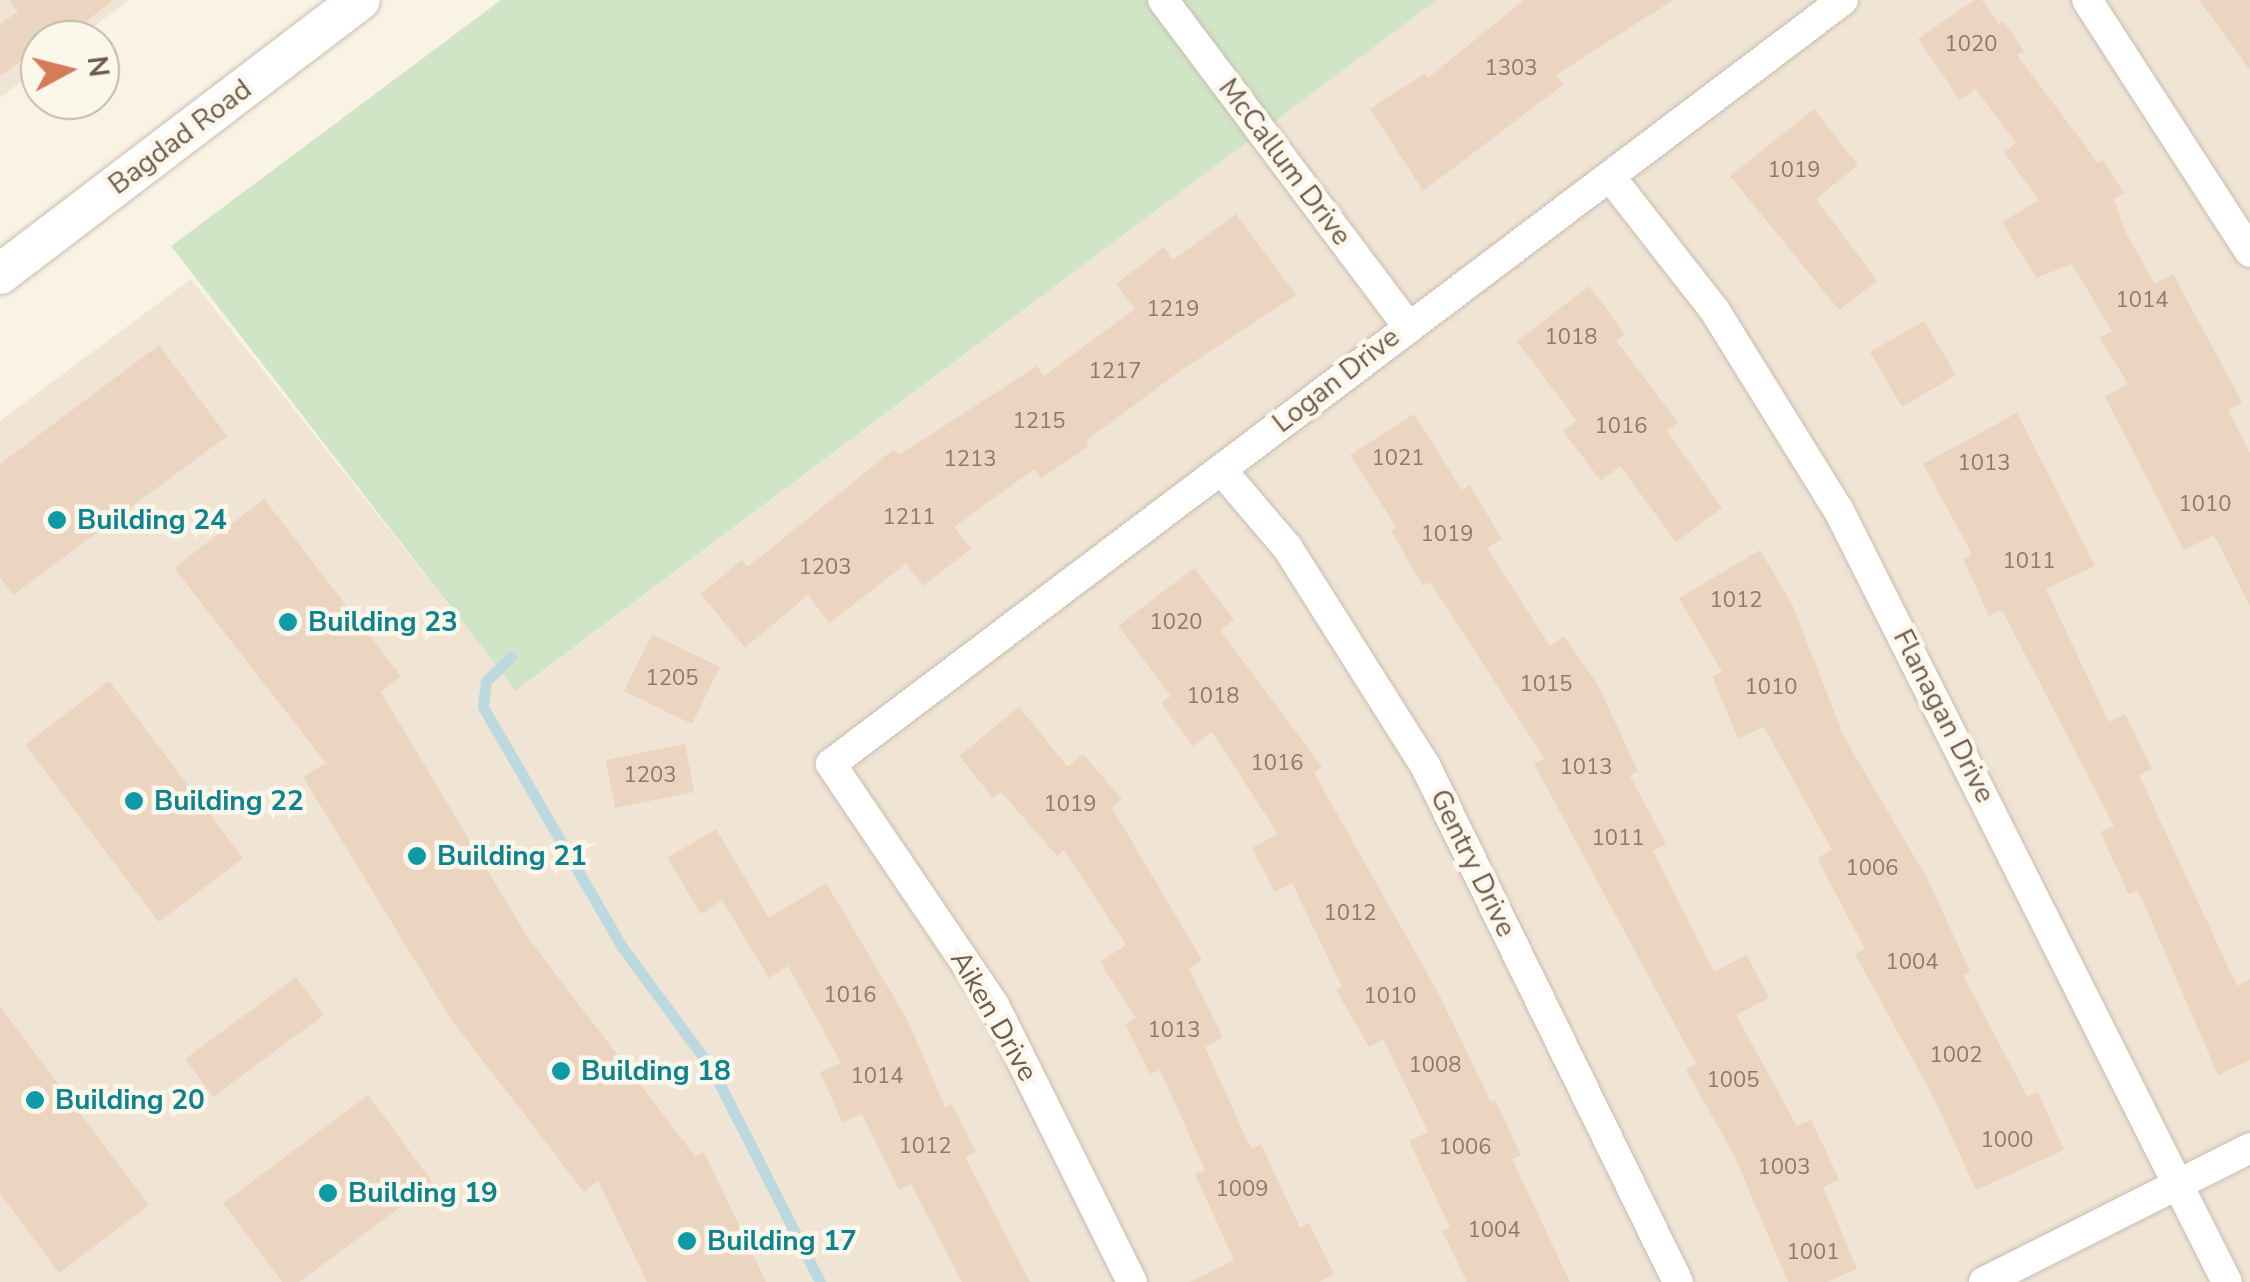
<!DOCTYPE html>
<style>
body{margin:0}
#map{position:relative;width:2250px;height:1282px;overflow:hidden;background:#f9f3e5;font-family:"Nunito Sans",sans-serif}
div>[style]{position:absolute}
.residential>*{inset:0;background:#f0e5d5}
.green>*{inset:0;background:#d0e5c6}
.stream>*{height:11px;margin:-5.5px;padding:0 5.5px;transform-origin:5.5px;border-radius:5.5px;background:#bcd9e0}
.building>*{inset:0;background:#ebd4c0}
.roads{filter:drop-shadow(0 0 2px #c9bbad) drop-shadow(0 0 2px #c9bbad)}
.street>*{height:30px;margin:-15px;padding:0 15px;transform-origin:15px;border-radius:15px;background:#fff}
.secondary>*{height:40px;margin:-20px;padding:0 20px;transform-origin:20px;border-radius:20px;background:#fff}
.dots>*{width:28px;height:28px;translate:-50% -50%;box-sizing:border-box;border:5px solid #fcf7eb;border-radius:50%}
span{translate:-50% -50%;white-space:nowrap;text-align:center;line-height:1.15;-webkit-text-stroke:9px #fcf7eb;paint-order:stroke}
.number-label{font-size:22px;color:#8e796a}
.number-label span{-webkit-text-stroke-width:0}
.street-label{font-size:28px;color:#6f5b4e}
.culture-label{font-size:28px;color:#0d838f;font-weight:700}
.left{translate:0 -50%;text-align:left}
.north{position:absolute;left:20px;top:20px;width:100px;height:100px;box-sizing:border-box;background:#fcf7eb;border:2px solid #c4b9ac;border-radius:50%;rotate:83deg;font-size:28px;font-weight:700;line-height:40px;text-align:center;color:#6f5b4e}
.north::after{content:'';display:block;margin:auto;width:35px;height:45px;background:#d47c59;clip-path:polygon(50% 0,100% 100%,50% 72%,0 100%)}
</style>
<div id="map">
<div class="residential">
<i style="clip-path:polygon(0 0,129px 0,76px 40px,40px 40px,40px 67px,0 98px)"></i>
<i style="clip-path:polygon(1437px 0,2250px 0,2250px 1282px,0 1282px,0 421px,191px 279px,517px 691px)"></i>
</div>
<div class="green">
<i style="clip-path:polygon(501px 0,1437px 0,516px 691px,171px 246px)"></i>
</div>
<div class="stream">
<i style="left:511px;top:657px;width:35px;rotate:136deg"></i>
<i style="left:486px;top:681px;width:26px;rotate:97deg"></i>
<i style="left:483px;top:707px;width:277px;rotate:59.9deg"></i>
<i style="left:622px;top:947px;width:152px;rotate:53.6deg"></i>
<i style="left:712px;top:1069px;width:239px;rotate:63.1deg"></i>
</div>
<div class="building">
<i style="clip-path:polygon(9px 0,113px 0,64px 40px,40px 40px,40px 48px,0 76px,0 24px,18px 12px)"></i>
<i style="clip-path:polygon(1524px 0,1673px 0,1556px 75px,1563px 85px,1423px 191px,1370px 109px,1425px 73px,1428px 78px)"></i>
<i style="clip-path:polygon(1974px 0,1982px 0,1999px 24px,2003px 21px,2024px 51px,2017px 55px,2098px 163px,2103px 160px,2124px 193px,2114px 199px,2125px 231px,2155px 284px,2173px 274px,2242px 402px,2228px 410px,2250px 453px,2250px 606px,2214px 535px,2184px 550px,2105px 397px,2128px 384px,2100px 338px,2112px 331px,2072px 264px,2036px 278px,2002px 222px,2039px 200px,2004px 152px,2016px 143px,1975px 89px,1960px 100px,1918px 39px)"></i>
<i style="clip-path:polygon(2199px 0,2250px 0,2250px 70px)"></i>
<i style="clip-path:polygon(1814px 109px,1858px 165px,1816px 199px,1877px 281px,1839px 310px,1730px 176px)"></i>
<i style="clip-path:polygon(1236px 214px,1296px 295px,1180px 371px,1086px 441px,1089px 446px,1041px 478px,1034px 469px,954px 527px,971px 549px,923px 586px,906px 564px,829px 623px,808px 595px,745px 648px,701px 594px,742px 560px,748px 567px,894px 449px,899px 455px,1037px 366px,1044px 376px,1135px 309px,1116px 284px,1164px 247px,1173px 260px)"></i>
<i style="clip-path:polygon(1589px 286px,1625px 334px,1616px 341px,1678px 422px,1667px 431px,1722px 508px,1676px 542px,1620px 466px,1601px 481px,1563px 431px,1577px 421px,1517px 341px)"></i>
<i style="clip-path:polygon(1924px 321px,1956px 375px,1902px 407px,1870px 352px)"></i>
<i style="clip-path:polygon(159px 345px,227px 436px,13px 595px,0 577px,0 464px)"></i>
<i style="clip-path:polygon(2017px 413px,2095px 566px,2046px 589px,2109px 722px,2125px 714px,2152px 769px,2139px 775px,2237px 986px,2250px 979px,2250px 1060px,2218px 1075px,2138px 890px,2129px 895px,2100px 832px,2114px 826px,2002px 610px,1989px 616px,1963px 559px,1972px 554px,1923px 464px)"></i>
<i style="clip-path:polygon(1414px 414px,1462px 490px,1470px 485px,1502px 539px,1487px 548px,1550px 646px,1564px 636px,1598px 685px,1638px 771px,1630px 776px,1666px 844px,1653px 851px,1714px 972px,1747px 955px,1769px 998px,1736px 1015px,1797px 1126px,1811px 1120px,1839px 1179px,1823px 1187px,1857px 1269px,1827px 1282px,1788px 1282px,1734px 1155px,1686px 1070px,1696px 1064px,1534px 764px,1544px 758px,1430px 582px,1423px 586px,1391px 531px,1397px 528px,1350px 455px)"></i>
<i style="clip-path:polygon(264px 499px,401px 676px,381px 692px,528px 938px,695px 1156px,704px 1152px,766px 1282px,647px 1282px,598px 1181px,584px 1192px,450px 1018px,303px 777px,326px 763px,174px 568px)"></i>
<i style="clip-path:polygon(1760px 550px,1792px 604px,1844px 737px,1928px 880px,1970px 971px,1963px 975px,2027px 1096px,2038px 1092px,2064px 1150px,1976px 1190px,1936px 1102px,1855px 954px,1865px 949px,1817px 858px,1832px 850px,1764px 727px,1738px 738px,1712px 676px,1722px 672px,1679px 598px)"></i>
<i style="clip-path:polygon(1194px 568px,1234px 620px,1220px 630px,1322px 767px,1314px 773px,1439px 994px,1491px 1102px,1495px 1100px,1521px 1155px,1512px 1159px,1570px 1282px,1467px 1282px,1442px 1231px,1450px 1227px,1409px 1141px,1428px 1132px,1383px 1039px,1369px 1047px,1336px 990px,1342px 987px,1292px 883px,1275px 892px,1252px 848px,1278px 834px,1212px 732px,1193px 746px,1161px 703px,1171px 696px,1118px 626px)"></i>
<i style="clip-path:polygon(652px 634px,720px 667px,692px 724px,624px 691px)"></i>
<i style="clip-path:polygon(109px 681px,243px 858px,159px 922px,25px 745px)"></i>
<i style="clip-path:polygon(1019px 707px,1068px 767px,1083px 754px,1122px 799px,1112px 808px,1202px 960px,1189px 969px,1223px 1037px,1205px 1047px,1251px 1149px,1261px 1144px,1300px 1228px,1309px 1223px,1334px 1274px,1319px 1282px,1190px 1282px,1234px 1260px,1195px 1174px,1205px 1170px,1160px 1070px,1150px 1074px,1125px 1024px,1136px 1018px,1100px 962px,1126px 945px,1064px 850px,1057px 856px,1001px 792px,993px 798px,959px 756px)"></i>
<i style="clip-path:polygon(685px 744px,694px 792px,615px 808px,606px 760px)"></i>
<i style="clip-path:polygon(716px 829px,769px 918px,826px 883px,907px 1019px,945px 1107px,952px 1104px,976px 1152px,965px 1157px,1030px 1282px,962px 1282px,911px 1184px,899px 1190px,862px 1114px,842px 1122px,820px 1072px,841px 1063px,788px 966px,769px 978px,722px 900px,701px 914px,667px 858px)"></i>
<i style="clip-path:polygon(296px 977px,324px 1015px,213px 1097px,185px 1059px)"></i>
<i style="clip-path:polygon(0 1006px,149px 1205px,59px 1273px,0 1194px)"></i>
<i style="clip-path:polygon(368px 1095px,433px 1183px,299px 1282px,282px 1282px,223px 1203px)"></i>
</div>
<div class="roads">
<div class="street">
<i style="left:1163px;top:0;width:405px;rotate:53.1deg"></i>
<i style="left:2087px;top:0;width:300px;rotate:57.1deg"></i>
<i style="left:1612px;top:179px;width:167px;rotate:52deg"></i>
<i style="left:1715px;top:311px;width:233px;rotate:58.2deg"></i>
<i style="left:1838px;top:509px;width:865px;rotate:63.29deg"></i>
<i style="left:1222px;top:471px;width:100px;rotate:49.5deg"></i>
<i style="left:1287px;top:547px;width:260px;rotate:57.7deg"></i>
<i style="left:1426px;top:767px;width:573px;rotate:63.93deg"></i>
<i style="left:1132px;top:1282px;width:309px;rotate:-116.5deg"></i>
<i style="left:994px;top:1005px;width:291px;rotate:-124.1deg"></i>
<i style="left:831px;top:764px;width:1268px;rotate:-37.05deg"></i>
<i style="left:1984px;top:1282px;width:298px;rotate:-26.7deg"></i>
</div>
<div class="secondary">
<i style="left:0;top:274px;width:452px;rotate:-37.3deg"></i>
</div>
</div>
<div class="dots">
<i style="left:57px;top:520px;background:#0f9aa8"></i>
<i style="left:288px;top:622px;background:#0f9aa8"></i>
<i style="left:134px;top:801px;background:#0f9aa8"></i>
<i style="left:417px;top:856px;background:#0f9aa8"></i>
<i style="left:561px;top:1071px;background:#0f9aa8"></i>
<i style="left:35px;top:1100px;background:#0f9aa8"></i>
<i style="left:328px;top:1193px;background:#0f9aa8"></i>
<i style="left:687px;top:1241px;background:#0f9aa8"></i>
</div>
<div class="number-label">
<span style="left:1971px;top:45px">1020</span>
<span style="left:1511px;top:69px">1303</span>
<span style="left:1794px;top:171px">1019</span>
<span style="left:2142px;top:301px">1014</span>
<span style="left:1173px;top:310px">1219</span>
<span style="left:1571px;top:338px">1018</span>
<span style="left:1115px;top:372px">1217</span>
<span style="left:1039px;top:422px">1215</span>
<span style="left:1621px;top:427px">1016</span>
<span style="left:1398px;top:459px">1021</span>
<span style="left:970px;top:460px">1213</span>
<span style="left:1984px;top:464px">1013</span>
<span style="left:2205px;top:505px">1010</span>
<span style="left:909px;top:518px">1211</span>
<span style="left:1447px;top:535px">1019</span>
<span style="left:2029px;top:562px">1011</span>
<span style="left:825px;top:568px">1203</span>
<span style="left:1736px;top:601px">1012</span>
<span style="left:1176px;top:623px">1020</span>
<span style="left:672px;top:679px">1205</span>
<span style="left:1546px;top:685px">1015</span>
<span style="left:1771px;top:688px">1010</span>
<span style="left:1213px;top:697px">1018</span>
<span style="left:1277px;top:764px">1016</span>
<span style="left:1586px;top:768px">1013</span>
<span style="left:650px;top:776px">1203</span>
<span style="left:1070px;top:805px">1019</span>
<span style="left:1618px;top:839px">1011</span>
<span style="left:1872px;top:869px">1006</span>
<span style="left:1350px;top:914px">1012</span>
<span style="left:1912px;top:963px">1004</span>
<span style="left:850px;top:996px">1016</span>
<span style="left:1390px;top:997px">1010</span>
<span style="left:1174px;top:1031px">1013</span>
<span style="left:1956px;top:1056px">1002</span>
<span style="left:1435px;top:1066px">1008</span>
<span style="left:877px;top:1077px">1014</span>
<span style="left:1733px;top:1081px">1005</span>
<span style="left:2007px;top:1141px">1000</span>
<span style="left:925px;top:1147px">1012</span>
<span style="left:1465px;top:1148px">1006</span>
<span style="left:1784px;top:1168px">1003</span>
<span style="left:1242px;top:1190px">1009</span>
<span style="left:1494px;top:1231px">1004</span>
<span style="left:1813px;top:1253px">1001</span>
</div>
<div class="street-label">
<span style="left:180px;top:137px;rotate:-37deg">Bagdad Road</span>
<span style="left:1285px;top:162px;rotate:53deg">McCallum Drive</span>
<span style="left:1336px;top:380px;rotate:-38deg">Logan Drive</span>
<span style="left:1944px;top:716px;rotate:63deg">Flanagan Drive</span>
<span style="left:1473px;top:863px;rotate:64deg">Gentry Drive</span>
<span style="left:994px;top:1016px;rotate:60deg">Aiken Drive</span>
</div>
<div class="culture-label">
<span class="left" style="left:77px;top:520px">Building 24</span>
<span class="left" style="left:308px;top:622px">Building 23</span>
<span class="left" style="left:154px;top:801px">Building 22</span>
<span class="left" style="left:437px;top:856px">Building 21</span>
<span class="left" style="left:581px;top:1071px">Building 18</span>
<span class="left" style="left:55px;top:1100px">Building 20</span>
<span class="left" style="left:348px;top:1193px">Building 19</span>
<span class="left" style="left:707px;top:1241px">Building 17</span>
</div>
<div class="north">N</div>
</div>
